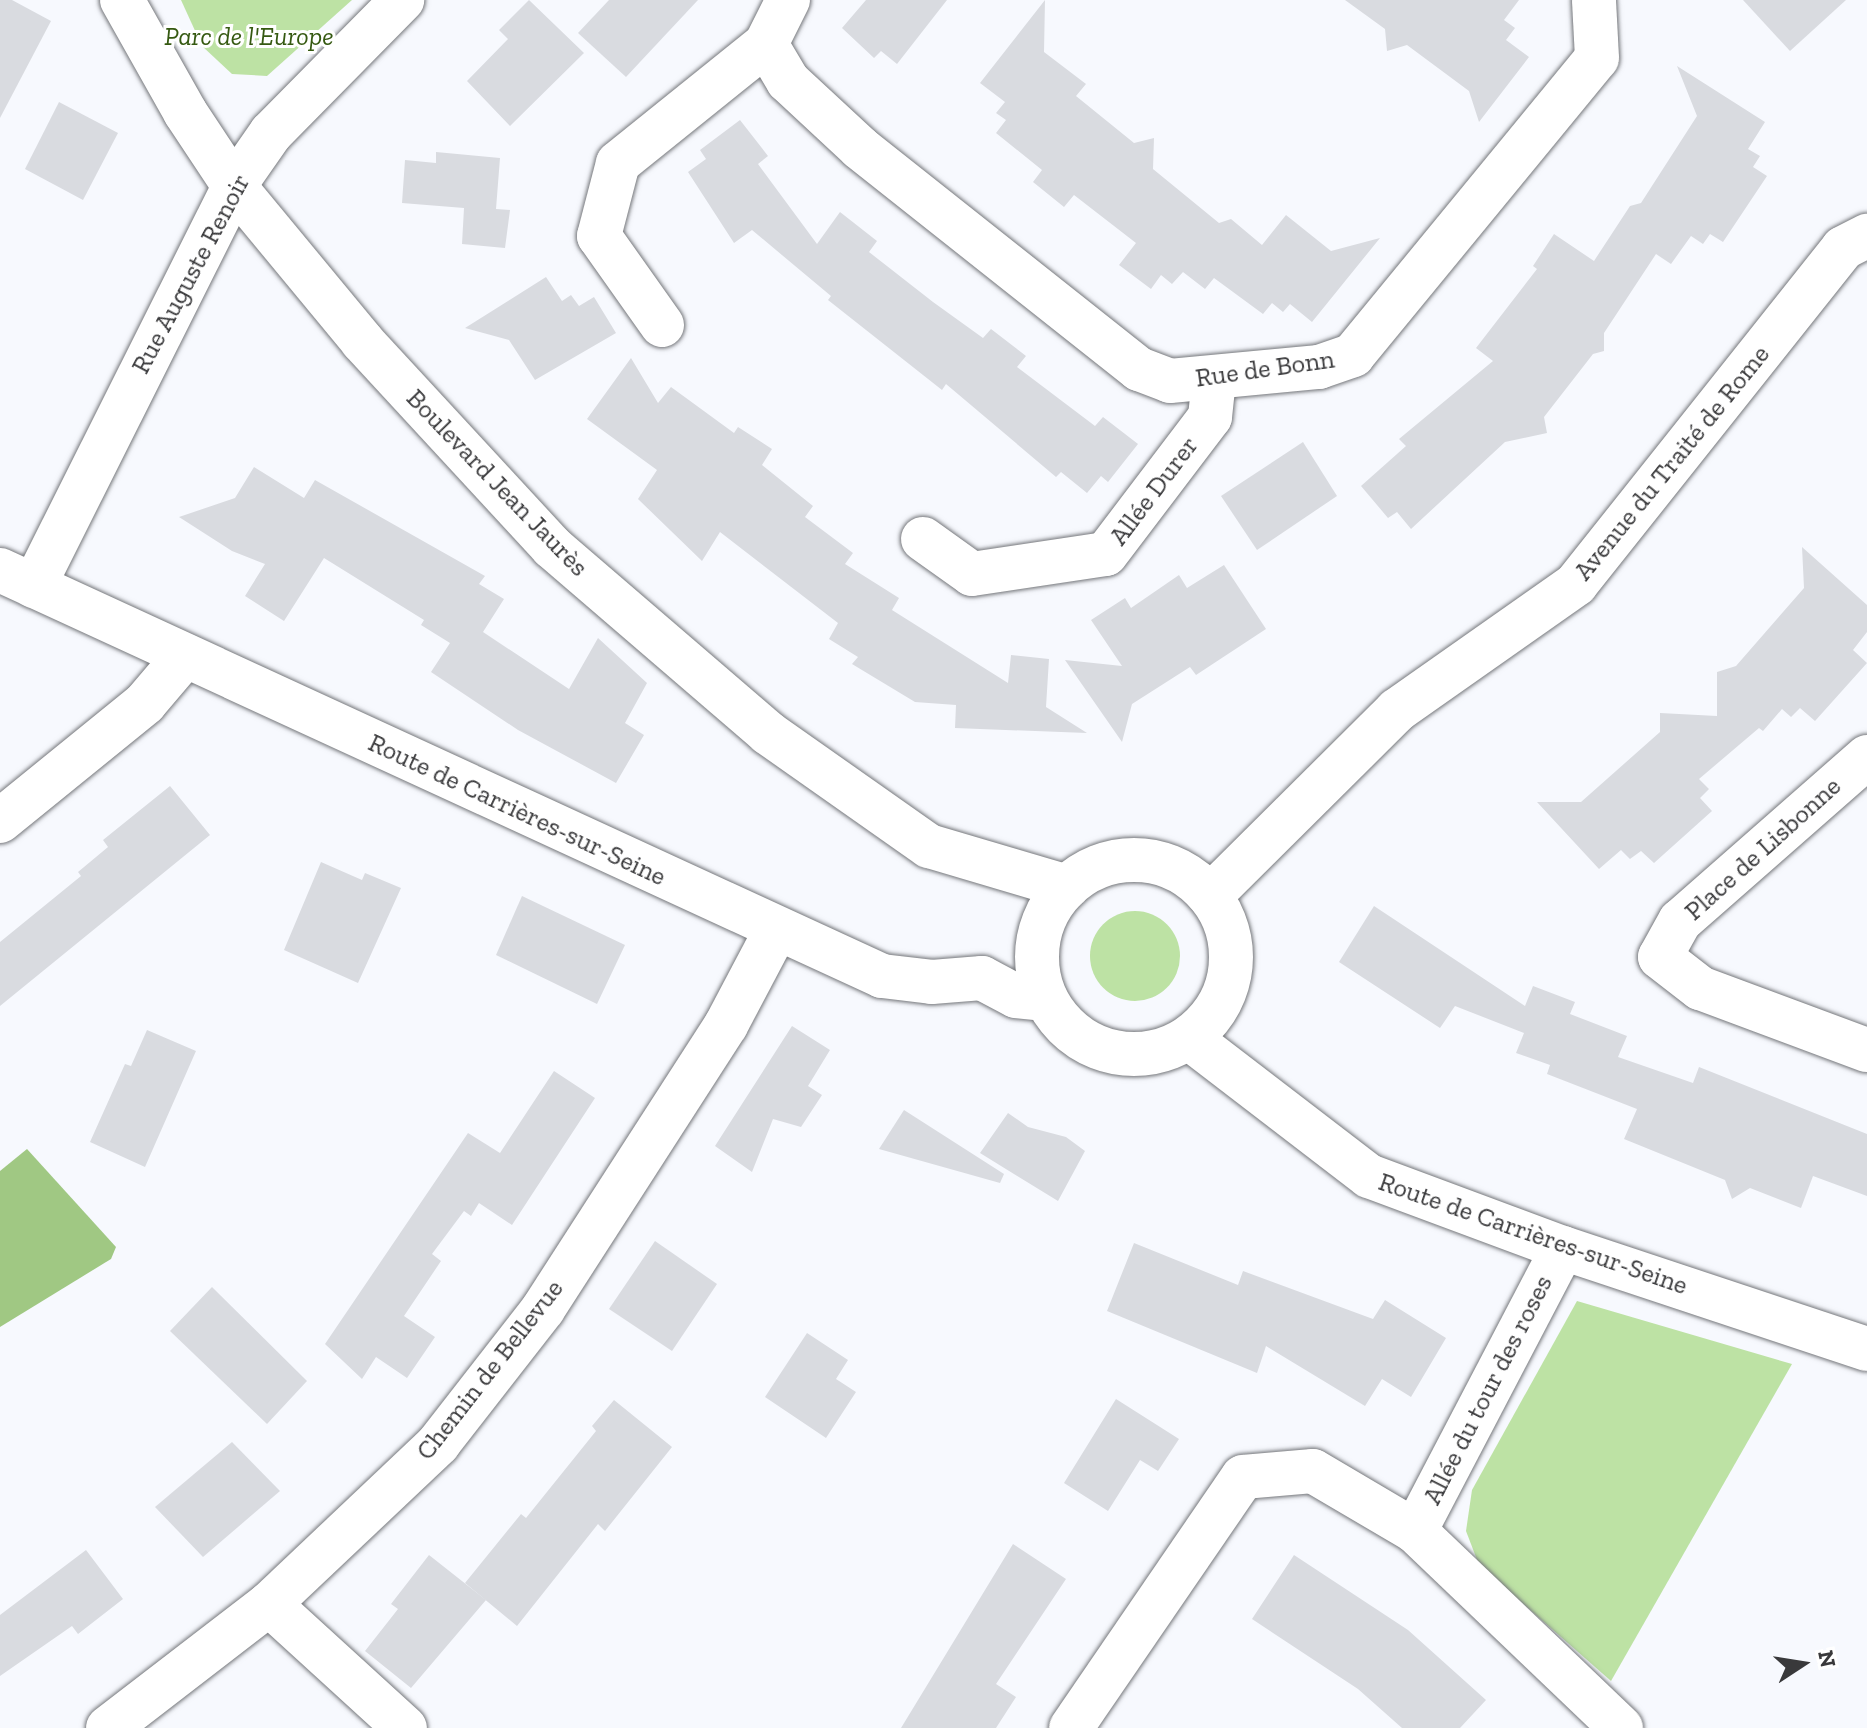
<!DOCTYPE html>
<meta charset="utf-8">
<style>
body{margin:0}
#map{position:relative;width:1867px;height:1728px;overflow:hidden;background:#f7f9fe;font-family:"Zilla Slab",serif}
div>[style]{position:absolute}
.green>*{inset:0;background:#bde2a4}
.round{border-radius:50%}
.forest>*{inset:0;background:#a0c883}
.building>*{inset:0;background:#d9dbe0}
.roads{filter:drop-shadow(0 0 2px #75777b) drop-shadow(0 0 2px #75777b)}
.minor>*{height:44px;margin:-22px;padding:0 22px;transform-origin:22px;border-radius:22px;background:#fff}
.minor>.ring{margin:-22px;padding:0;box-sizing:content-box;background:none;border:44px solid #fff;border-radius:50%}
span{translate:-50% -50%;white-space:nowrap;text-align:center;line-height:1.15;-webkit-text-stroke:6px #fff;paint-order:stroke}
.park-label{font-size:26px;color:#355911;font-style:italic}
.street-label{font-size:26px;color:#39393b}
.north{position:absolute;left:1763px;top:1624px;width:80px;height:80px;-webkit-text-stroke:6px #fff;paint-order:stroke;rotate:78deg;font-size:22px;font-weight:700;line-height:32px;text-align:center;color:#39393b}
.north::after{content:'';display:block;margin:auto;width:28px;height:36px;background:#39393b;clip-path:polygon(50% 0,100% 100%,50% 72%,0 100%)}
</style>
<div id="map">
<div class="green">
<i style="clip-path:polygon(181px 0,352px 0,267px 76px,232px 74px,202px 46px)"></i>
<i class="round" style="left:1090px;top:911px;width:90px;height:90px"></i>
<i style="clip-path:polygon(1577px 1301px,1792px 1364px,1611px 1681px,1479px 1565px,1466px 1531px,1472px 1490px)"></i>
</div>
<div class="forest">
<i style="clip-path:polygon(27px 1149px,116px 1247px,111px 1259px,0 1327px,0 1171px)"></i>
</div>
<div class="building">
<i style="clip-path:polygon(0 0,12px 0,51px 21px,0 118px)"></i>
<i style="clip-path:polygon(529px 0,584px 53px,510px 126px,467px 81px,508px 39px,499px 30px)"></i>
<i style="clip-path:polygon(609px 0,698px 0,626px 77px,578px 33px)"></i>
<i style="clip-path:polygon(866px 0,947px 0,897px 64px,881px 51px,874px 58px,842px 28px)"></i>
<i style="clip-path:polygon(1045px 0,1044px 52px,1086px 84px,1076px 96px,1134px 143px,1154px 138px,1153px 169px,1219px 223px,1231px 219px,1262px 245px,1286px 215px,1331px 251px,1380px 238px,1312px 322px,1290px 304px,1283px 312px,1272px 303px,1263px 314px,1214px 278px,1205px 289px,1183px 272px,1172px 284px,1161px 275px,1151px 289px,1119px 265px,1136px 243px,1074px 195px,1064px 207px,1033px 182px,1042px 170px,996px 133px,1006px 120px,996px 113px,1005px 102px,980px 83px)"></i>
<i style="clip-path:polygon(1345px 0,1519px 0,1504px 20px,1515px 28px,1506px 40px,1529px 57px,1479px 122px,1469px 91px,1407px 45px,1387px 51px,1385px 29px)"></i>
<i style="clip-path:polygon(1743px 0,1846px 0,1790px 51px)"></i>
<i style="clip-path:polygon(1677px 66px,1765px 122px,1748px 149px,1760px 156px,1753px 167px,1767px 176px,1723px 242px,1710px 234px,1703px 244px,1691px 236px,1671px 264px,1656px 254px,1604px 333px,1604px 351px,1593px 354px,1544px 417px,1547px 433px,1505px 442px,1411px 529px,1397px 512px,1388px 518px,1361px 486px,1406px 446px,1399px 439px,1493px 361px,1476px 348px,1537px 269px,1533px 266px,1554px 234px,1594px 261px,1630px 206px,1641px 203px,1697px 116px)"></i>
<i style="clip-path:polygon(59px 102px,118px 133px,83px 200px,25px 169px)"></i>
<i style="clip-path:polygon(740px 120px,768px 156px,758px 164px,817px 244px,840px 212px,877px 241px,869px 252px,933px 302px,983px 338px,991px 329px,1026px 356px,1017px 367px,1095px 426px,1103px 417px,1138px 444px,1108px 482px,1101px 476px,1087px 493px,1061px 472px,1056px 477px,946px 384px,942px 390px,828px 300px,831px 296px,752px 230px,734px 243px,688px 172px,706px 159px,700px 150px)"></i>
<i style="clip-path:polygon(436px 152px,500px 158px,496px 209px,510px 210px,505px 248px,462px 244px,464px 208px,402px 203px,405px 160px,436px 163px)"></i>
<i style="clip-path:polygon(546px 277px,562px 301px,571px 295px,579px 306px,594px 297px,616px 333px,535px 380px,509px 340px,465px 328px)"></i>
<i style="clip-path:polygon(631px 358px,658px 403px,671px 387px,734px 433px,738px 427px,772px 449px,762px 465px,813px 506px,805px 517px,853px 553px,845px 564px,899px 598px,892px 610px,1008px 683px,1011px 655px,1049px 659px,1046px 707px,1087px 733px,955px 728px,956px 705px,915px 702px,852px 664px,858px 657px,829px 639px,838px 623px,720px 532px,702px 561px,638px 499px,657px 470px,587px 419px)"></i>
<i style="clip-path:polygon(1303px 442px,1337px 496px,1257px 550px,1221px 496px)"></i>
<i style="clip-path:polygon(254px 467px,304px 498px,315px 480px,485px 576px,479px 584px,504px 599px,483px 632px,569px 689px,598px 638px,647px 683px,625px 723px,644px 735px,616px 783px,518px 730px,431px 672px,450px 643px,421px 625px,424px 620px,324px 558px,284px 621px,245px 596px,265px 564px,232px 551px,179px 517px,235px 498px)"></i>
<i style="clip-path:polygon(1802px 547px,1867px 605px,1867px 632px,1853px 650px,1867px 663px,1815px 721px,1800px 708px,1791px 717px,1782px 709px,1763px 731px,1759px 728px,1699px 779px,1709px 789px,1700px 798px,1712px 811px,1654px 863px,1641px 851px,1630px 859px,1621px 850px,1599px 869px,1537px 802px,1581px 802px,1660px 732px,1660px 713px,1717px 716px,1717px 672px,1736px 666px,1804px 588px)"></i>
<i style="clip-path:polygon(1224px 565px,1266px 629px,1196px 675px,1190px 667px,1132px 704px,1122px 742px,1065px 660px,1122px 666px,1091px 620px,1125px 598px,1131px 608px,1179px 575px,1187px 588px)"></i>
<i style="clip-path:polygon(170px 786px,210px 835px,0 1006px,0 942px,81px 876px,78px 872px,108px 847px,103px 840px)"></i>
<i style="clip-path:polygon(321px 862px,362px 880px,365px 873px,401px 888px,358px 983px,284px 950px)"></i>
<i style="clip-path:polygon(522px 896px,625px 945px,597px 1004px,496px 955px)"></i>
<i style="clip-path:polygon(1374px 906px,1525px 1006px,1533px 986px,1575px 1002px,1570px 1014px,1627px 1036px,1618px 1057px,1693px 1083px,1699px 1067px,1867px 1134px,1867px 1196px,1813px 1176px,1801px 1208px,1750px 1188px,1732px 1199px,1725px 1180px,1624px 1139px,1637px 1109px,1547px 1074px,1550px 1065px,1516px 1053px,1524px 1033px,1455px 1006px,1440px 1028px,1339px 962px)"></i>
<i style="clip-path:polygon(792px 1026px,830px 1050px,808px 1086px,822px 1095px,801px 1127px,773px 1119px,752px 1172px,715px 1146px)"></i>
<i style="clip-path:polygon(147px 1030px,196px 1051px,145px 1167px,90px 1142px,125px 1064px,131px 1066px)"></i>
<i style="clip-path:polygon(554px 1071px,595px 1098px,512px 1225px,479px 1203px,471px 1216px,464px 1211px,432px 1254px,441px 1261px,404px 1316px,435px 1337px,407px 1378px,376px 1357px,362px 1379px,325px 1344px,468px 1133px,500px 1153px)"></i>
<i style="clip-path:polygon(904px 1110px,1004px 1174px,1000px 1183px,879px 1149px)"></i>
<i style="clip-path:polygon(1008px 1113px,1028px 1127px,1066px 1137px,1085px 1151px,1058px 1201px,980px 1153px)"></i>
<i style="clip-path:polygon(655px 1241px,717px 1284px,672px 1351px,609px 1309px)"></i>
<i style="clip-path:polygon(1134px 1243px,1238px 1285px,1243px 1271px,1373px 1319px,1385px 1300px,1446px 1338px,1411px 1397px,1382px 1379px,1365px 1406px,1266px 1346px,1257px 1373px,1107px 1311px)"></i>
<i style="clip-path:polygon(212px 1287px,307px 1381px,267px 1424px,170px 1331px)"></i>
<i style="clip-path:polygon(807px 1333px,848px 1360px,836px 1379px,856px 1392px,826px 1438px,765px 1397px)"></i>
<i style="clip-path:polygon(1116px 1399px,1179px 1439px,1158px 1471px,1140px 1460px,1108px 1511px,1064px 1483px)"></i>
<i style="clip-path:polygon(614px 1400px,672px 1447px,605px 1531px,598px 1524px,517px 1626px,465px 1583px,521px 1514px,526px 1518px,596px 1431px,592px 1426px)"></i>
<i style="clip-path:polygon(232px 1442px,280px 1491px,203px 1557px,155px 1507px)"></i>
<i style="clip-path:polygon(1013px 1544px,1066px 1579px,996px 1684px,1016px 1697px,996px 1728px,901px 1728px)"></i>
<i style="clip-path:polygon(86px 1550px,123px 1599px,78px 1634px,72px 1626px,0 1676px,0 1615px)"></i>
<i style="clip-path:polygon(429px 1555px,486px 1600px,411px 1688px,365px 1651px,398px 1609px,391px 1604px)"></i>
<i style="clip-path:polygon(1294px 1555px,1408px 1630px,1486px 1700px,1460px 1728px,1402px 1728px,1358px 1689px,1252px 1619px)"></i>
</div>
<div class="roads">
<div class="minor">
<i style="left:122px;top:0;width:129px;rotate:60.6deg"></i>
<i style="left:185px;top:112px;width:89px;rotate:56.5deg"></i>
<i style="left:234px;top:186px;width:201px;rotate:50.4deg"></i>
<i style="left:362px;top:341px;width:280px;rotate:47.3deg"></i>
<i style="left:552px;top:547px;width:285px;rotate:40.7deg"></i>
<i style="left:768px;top:733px;width:197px;rotate:35.1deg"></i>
<i style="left:929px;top:846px;width:144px;rotate:16.5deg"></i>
<i style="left:788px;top:0;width:49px;rotate:116.6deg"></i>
<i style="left:766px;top:44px;width:43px;rotate:59.3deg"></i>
<i style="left:788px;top:81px;width:98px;rotate:42.9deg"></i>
<i style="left:860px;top:148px;width:356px;rotate:38.4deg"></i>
<i style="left:1139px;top:369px;width:33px;rotate:21deg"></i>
<i style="left:1170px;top:381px;width:150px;rotate:-5.4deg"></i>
<i style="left:1319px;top:367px;width:36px;rotate:-19deg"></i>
<i style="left:1353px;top:355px;width:384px;rotate:-50.6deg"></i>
<i style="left:1597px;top:58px;width:58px;rotate:-93deg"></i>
<i style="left:662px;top:325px;width:109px;rotate:-125.3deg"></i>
<i style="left:599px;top:236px;width:75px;rotate:-75.4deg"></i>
<i style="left:618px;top:163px;width:190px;rotate:-38.8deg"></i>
<i style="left:923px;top:539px;width:60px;rotate:35.5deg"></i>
<i style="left:972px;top:574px;width:135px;rotate:-8.5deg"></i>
<i style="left:1106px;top:554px;width:172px;rotate:-52.8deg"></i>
<i style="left:1210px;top:417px;width:37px;rotate:-84deg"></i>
<i style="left:0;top:570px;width:971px;rotate:24.72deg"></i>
<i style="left:882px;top:976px;width:50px;rotate:6.8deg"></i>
<i style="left:932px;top:982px;width:50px;rotate:-4.6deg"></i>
<i style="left:982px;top:978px;width:38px;rotate:28deg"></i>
<i style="left:1016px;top:996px;width:30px;rotate:6deg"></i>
<i style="left:34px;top:586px;width:447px;rotate:-63.4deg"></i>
<i style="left:234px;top:186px;width:65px;rotate:-55.1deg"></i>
<i style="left:271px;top:133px;width:187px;rotate:-45.4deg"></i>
<i style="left:1867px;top:757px;width:249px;rotate:138.7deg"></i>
<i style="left:1680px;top:921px;width:41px;rotate:119.1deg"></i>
<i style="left:1660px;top:957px;width:51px;rotate:37.8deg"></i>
<i style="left:1700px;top:988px;width:178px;rotate:20.4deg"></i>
<i style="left:0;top:821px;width:187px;rotate:-39.1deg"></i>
<i style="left:145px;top:703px;width:62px;rotate:-49.6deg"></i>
<i class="ring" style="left:1037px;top:860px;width:150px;height:150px"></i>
<i style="left:1210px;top:896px;width:264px;rotate:-44.8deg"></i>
<i style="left:1397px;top:710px;width:219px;rotate:-35.1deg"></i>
<i style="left:1576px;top:584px;width:429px;rotate:-51.5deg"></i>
<i style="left:1843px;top:248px;width:27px;rotate:-27deg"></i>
<i style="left:1189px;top:1038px;width:227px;rotate:37.5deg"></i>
<i style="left:1369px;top:1176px;width:207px;rotate:20.4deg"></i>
<i style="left:1563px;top:1248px;width:320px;rotate:18.4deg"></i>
<i style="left:1415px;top:1531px;width:319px;rotate:-62.4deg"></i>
<i style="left:269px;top:1604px;width:184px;rotate:42.4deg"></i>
<i style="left:108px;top:1728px;width:203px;rotate:-37.6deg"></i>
<i style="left:269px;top:1604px;width:233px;rotate:-43.4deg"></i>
<i style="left:438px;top:1444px;width:171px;rotate:-52.1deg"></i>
<i style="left:543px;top:1309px;width:338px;rotate:-57.2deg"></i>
<i style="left:726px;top:1025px;width:107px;rotate:-62.2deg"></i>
<i style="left:1071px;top:1728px;width:304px;rotate:-55.6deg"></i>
<i style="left:1243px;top:1477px;width:70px;rotate:-4.9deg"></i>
<i style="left:1313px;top:1471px;width:118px;rotate:30.5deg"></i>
<i style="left:1415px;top:1531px;width:285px;rotate:43.7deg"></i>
</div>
</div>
<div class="park-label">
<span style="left:249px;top:37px">Parc de l'Europe</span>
</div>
<div class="street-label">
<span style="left:191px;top:274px;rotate:-62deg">Rue Auguste Renoir</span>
<span style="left:1265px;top:369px;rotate:-8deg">Rue de Bonn</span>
<span style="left:1672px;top:463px;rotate:-51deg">Avenue du Traité de Rome</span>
<span style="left:497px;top:483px;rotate:46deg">Boulevard Jean Jaurès</span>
<span style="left:1154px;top:491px;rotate:-53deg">Allée Durer</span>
<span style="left:517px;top:810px;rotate:25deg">Route de Carrières-sur-Seine</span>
<span style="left:1763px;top:849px;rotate:-42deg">Place de Lisbonne</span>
<span style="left:1533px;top:1234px;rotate:19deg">Route de Carrières-sur-Seine</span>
<span style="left:490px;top:1370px;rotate:-52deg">Chemin de Bellevue</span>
<span style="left:1488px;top:1390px;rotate:-63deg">Allée du tour des roses</span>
</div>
<div class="north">N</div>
</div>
